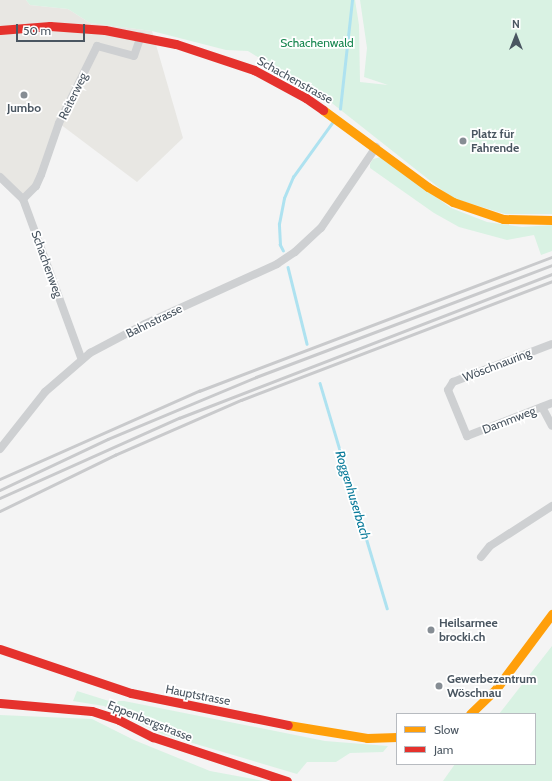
<!DOCTYPE html>
<meta charset="utf-8">
<style>
body{margin:0}
#map{position:relative;width:552px;height:781px;overflow:hidden;background:#f4f4f4;font-family:Cabin,sans-serif}
div>[style]{position:absolute}
.commercial>*{inset:0;background:#e8e7e3}
.green>*{inset:0;background:#d9f2e3}
.stream>*{height:2.5px;margin:-1.25px;padding:0 1.25px;transform-origin:1.25px;border-radius:1.25px;background:#aee2f0}
.street>*{height:8px;margin:-4px;padding:0 4px;transform-origin:4px;border-radius:4px;background:#ced0d2}
.slow>*{height:9px;margin:-4.5px;padding:0 4.5px;transform-origin:4.5px;border-radius:4.5px;background:#ff9f0a}
.jam>*{height:9px;margin:-4.5px;padding:0 4.5px;transform-origin:4.5px;border-radius:4.5px;background:#e5322d}
.rail>*{height:2.5px;margin:-1.25px;padding:0 1.25px;transform-origin:1.25px;border-radius:1.25px;background:#c9cacc}
.dots>*{width:11px;height:11px;translate:-50% -50%;box-sizing:border-box;border:2px solid #fff;border-radius:50%}
span{translate:-50% -50%;white-space:nowrap;text-align:center;line-height:1.15;-webkit-text-stroke:3.5px #fff;paint-order:stroke}
.park-label{font-size:12px;color:#17864f}
.street-label{font-size:12px;color:#4a5661}
.poi-label{font-size:12px;color:#4a5661;font-weight:700}
.left{translate:0 -50%;text-align:left}
.water-label{font-size:13px;color:#0c7c9b;font-style:italic}
.legend{position:absolute;left:396px;top:713px;width:140px;height:52px;box-sizing:border-box;background:#fff;border:1px solid #b7bbc0;margin:0;padding:5px 7px;list-style:none;font-size:12px;color:#4a5661}
.legend li{display:flex;align-items:center;gap:8px;height:20px}
.legend b{width:20px;border:1px solid #b7bbc0}
.north{position:absolute;left:496px;top:16px;width:40px;height:40px;-webkit-text-stroke:3px #fff;paint-order:stroke;rotate:0deg;font-size:11px;font-weight:700;line-height:16px;text-align:center;color:#4a5661}
.north::after{content:'';display:block;margin:auto;width:14px;height:18px;background:#4a5661;clip-path:polygon(50% 0,100% 100%,50% 72%,0 100%)}
.scale{position:absolute;left:16px;top:24px;width:69px;height:18px;box-sizing:border-box;border:2px solid #4a5661;border-top:0;padding-left:5px;font-size:12px;line-height:14px;white-space:nowrap;color:#4a5661;-webkit-text-stroke:3px #fff;paint-order:stroke}
</style>
<div id="map">
<div class="commercial">
<i style="clip-path:polygon(0 0,26px 0,30px 5px,68px 9px,90px 23px,152px 31px,183px 138px,137px 182px,60px 124px,41px 175px,23px 199px,0 177px)"></i>
</div>
<div class="green">
<i style="clip-path:polygon(26px 0,355px 0,359px 25px,360px 82px,388px 85px,364px 77px,367px 48px,360px 0,552px 0,552px 214px,505px 214px,452px 198px,328px 100px,248px 51px,226px 50px,152px 31px,90px 23px,68px 9px,30px 5px)"></i>
<i style="clip-path:polygon(381px 157px,451px 208px,487px 222px,522px 227px,552px 225px,552px 251px,541px 255px,534px 235px,507px 240px,459px 227px,434px 213px,370px 168px,370px 164px,373px 159px)"></i>
<i style="clip-path:polygon(552px 646px,552px 781px,443px 781px,455px 764px,535px 764px,535px 714px,499px 714px)"></i>
<i style="clip-path:polygon(77px 691px,109px 701px,124px 701px,325px 741px,388px 746px,383px 752px,350px 753px,336px 762px,307px 762px,297px 774px,162px 734px,104px 706px,73px 701px)"></i>
<i style="clip-path:polygon(0 715px,92px 719px,134px 740px,210px 771px,264px 781px,0 781px)"></i>
</div>
<div class="stream">
<i style="left:340px;top:109px;width:110px;rotate:-83.7deg"></i>
<i style="left:283px;top:251px;width:7px;rotate:-117deg"></i>
<i style="left:280px;top:245px;width:21px;rotate:-93deg"></i>
<i style="left:279px;top:224px;width:26px;rotate:-79deg"></i>
<i style="left:284px;top:198px;width:23px;rotate:-67deg"></i>
<i style="left:293px;top:177px;width:67px;rotate:-54.2deg"></i>
<i style="left:288px;top:267px;width:79px;rotate:76.1deg"></i>
<i style="left:320px;top:383px;width:235px;rotate:73.4deg"></i>
</div>
<div class="street">
<i style="left:0;top:177px;width:32px;rotate:44deg"></i>
<i style="left:23px;top:199px;width:171px;rotate:69.9deg"></i>
<i style="left:23px;top:199px;width:18px;rotate:-45deg"></i>
<i style="left:36px;top:186px;width:12px;rotate:-66deg"></i>
<i style="left:41px;top:175px;width:55px;rotate:-70.9deg"></i>
<i style="left:59px;top:123px;width:86px;rotate:-63.7deg"></i>
<i style="left:97px;top:46px;width:38px;rotate:15deg"></i>
<i style="left:134px;top:56px;width:21px;rotate:-71deg"></i>
<i style="left:552px;top:344px;width:106px;rotate:159deg"></i>
<i style="left:453px;top:382px;width:9px;rotate:122deg"></i>
<i style="left:448px;top:390px;width:50px;rotate:67.6deg"></i>
<i style="left:467px;top:436px;width:91px;rotate:-21.2deg"></i>
<i style="left:542px;top:407px;width:21px;rotate:62deg"></i>
<i style="left:0;top:449px;width:73px;rotate:-51.7deg"></i>
<i style="left:45px;top:392px;width:60px;rotate:-40.9deg"></i>
<i style="left:90px;top:353px;width:62px;rotate:-27.8deg"></i>
<i style="left:145px;top:324px;width:145px;rotate:-24.4deg"></i>
<i style="left:277px;top:264px;width:22px;rotate:-34deg"></i>
<i style="left:295px;top:252px;width:35px;rotate:-43deg"></i>
<i style="left:321px;top:228px;width:98px;rotate:-55.8deg"></i>
<i style="left:481px;top:557px;width:14px;rotate:-51deg"></i>
<i style="left:490px;top:546px;width:74px;rotate:-32.8deg"></i>
</div>
<div class="slow">
<i style="left:323px;top:110px;width:130px;rotate:36.3deg"></i>
<i style="left:428px;top:187px;width:29px;rotate:31deg"></i>
<i style="left:453px;top:202px;width:53px;rotate:18.8deg"></i>
<i style="left:503px;top:219px;width:49px;rotate:1.2deg"></i>
<i style="left:470px;top:714px;width:36px;rotate:-44deg"></i>
<i style="left:496px;top:689px;width:94px;rotate:-53.3deg"></i>
<i style="left:288px;top:725px;width:80px;rotate:9.3deg"></i>
<i style="left:367px;top:738px;width:30px;rotate:-2deg"></i>
</div>
<div class="jam">
<i style="left:0;top:30px;width:50px;rotate:-4.6deg"></i>
<i style="left:50px;top:26px;width:55px;rotate:4.2deg"></i>
<i style="left:105px;top:30px;width:72px;rotate:11.2deg"></i>
<i style="left:176px;top:44px;width:82px;rotate:18.4deg"></i>
<i style="left:254px;top:70px;width:59px;rotate:28.3deg"></i>
<i style="left:306px;top:98px;width:21px;rotate:35deg"></i>
<i style="left:0;top:649px;width:138px;rotate:18.6deg"></i>
<i style="left:131px;top:693px;width:160px;rotate:11.5deg"></i>
<i style="left:0;top:703px;width:92px;rotate:5deg"></i>
<i style="left:92px;top:711px;width:28px;rotate:18deg"></i>
<i style="left:119px;top:720px;width:38px;rotate:27deg"></i>
<i style="left:153px;top:737px;width:141px;rotate:18.2deg"></i>
</div>
<div class="rail">
<i style="left:0;top:479px;width:218px;rotate:-23.9deg"></i>
<i style="left:199px;top:391px;width:378px;rotate:-20.8deg"></i>
<i style="left:0;top:490px;width:119px;rotate:-25.3deg"></i>
<i style="left:108px;top:439px;width:160px;rotate:-22.7deg"></i>
<i style="left:256px;top:377px;width:316px;rotate:-20.7deg"></i>
<i style="left:0;top:498px;width:196px;rotate:-24.1deg"></i>
<i style="left:179px;top:418px;width:400px;rotate:-21.1deg"></i>
<i style="left:0;top:511px;width:128px;rotate:-26deg"></i>
<i style="left:115px;top:455px;width:137px;rotate:-23.6deg"></i>
<i style="left:241px;top:400px;width:333px;rotate:-20.9deg"></i>
</div>
<div class="dots">
<i style="left:24px;top:95px;background:#868d94"></i>
<i style="left:463px;top:141px;background:#868d94"></i>
<i style="left:431px;top:630px;background:#868d94"></i>
<i style="left:439px;top:686px;background:#868d94"></i>
</div>
<div class="park-label">
<span style="left:317px;top:43px">Schachenwald</span>
</div>
<div class="street-label">
<span style="left:295px;top:80px;rotate:29deg">Schachenstrasse</span>
<span style="left:73px;top:96px;rotate:-64deg">Reiterweg</span>
<span style="left:47px;top:264px;rotate:70deg">Schachenweg</span>
<span style="left:154px;top:321px;rotate:-26deg">Bahnstrasse</span>
<span style="left:497px;top:365px;rotate:-21deg">Wöschnauring</span>
<span style="left:509px;top:420px;rotate:-21deg">Dammweg</span>
<span style="left:198px;top:695px;rotate:11deg">Hauptstrasse</span>
<span style="left:150px;top:721px;rotate:22deg">Eppenbergstrasse</span>
</div>
<div class="poi-label">
<span style="left:24px;top:108px">Jumbo</span>
<span class="left" style="left:471px;top:141px">Platz für<br>Fahrende</span>
<span class="left" style="left:439px;top:630px">Heilsarmee<br>brocki.ch</span>
<span class="left" style="left:447px;top:686px">Gewerbezentrum<br>Wöschnau</span>
</div>
<div class="water-label">
<span style="left:353px;top:495px;rotate:73deg">Roggenhuserbach</span>
</div>
<ul class="legend">
<li><b style="height:5px;background:#ff9f0a"></b>Slow</li>
<li><b style="height:5px;background:#e5322d"></b>Jam</li>
</ul>
<div class="north">N</div>
<div class="scale">50 m</div>
</div>
